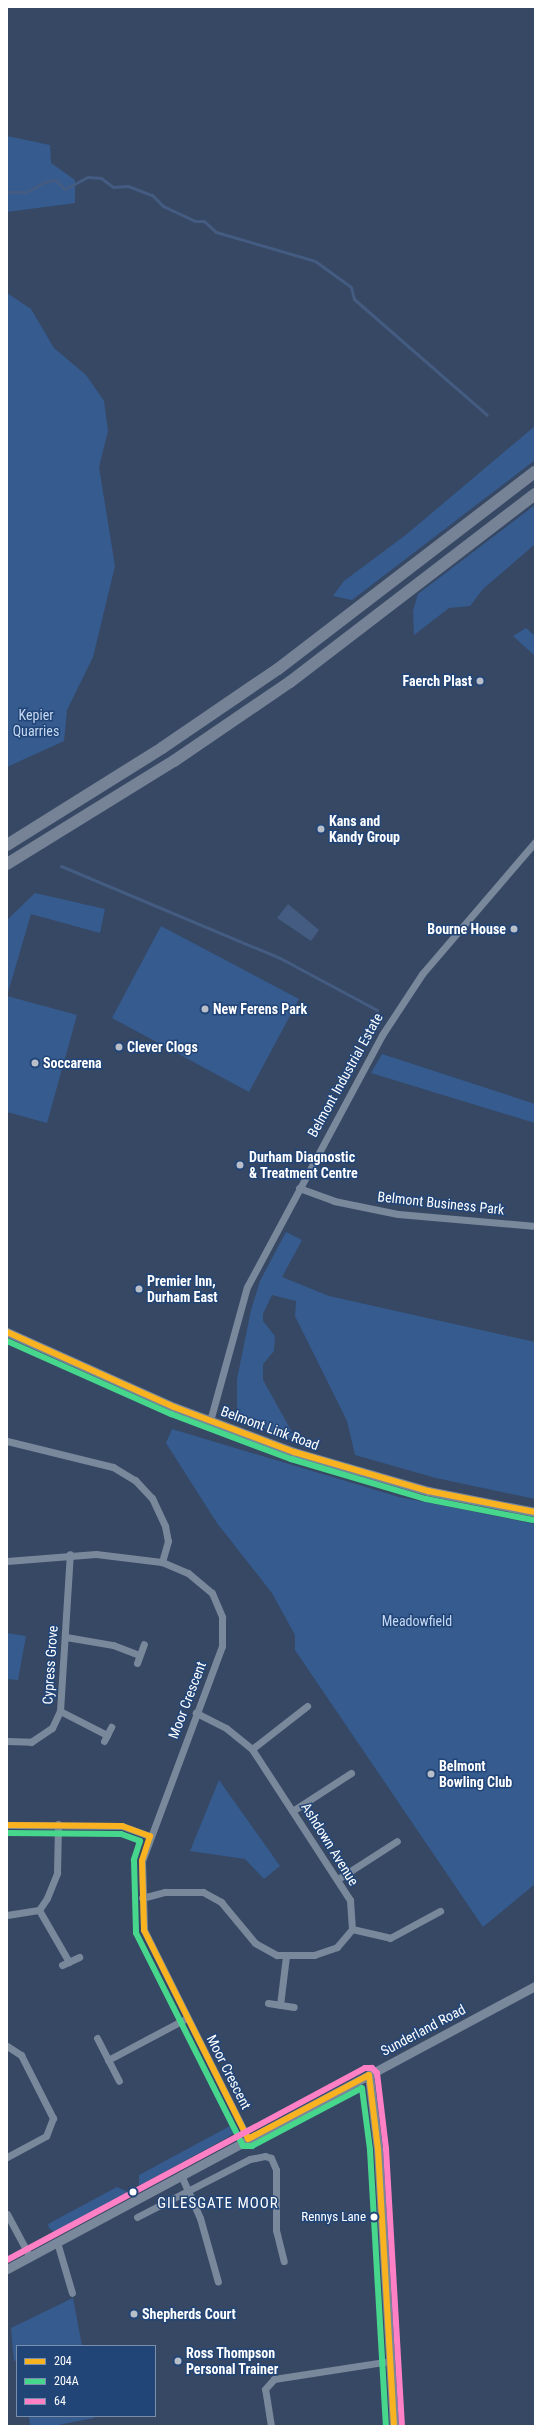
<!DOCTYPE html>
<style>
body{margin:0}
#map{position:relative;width:542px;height:2433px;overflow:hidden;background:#364864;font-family:"Roboto Condensed",sans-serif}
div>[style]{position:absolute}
.green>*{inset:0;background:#365b8f}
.water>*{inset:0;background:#445c81}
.stream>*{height:3px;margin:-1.5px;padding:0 1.5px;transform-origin:1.5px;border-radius:1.5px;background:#445c81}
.minor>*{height:7px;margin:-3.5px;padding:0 3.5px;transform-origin:3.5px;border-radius:3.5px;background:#7a889b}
.tertiary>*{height:9px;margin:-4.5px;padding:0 4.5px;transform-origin:4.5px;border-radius:4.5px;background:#7a889b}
.trunk>*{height:12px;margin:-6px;padding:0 6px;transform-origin:6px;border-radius:6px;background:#768296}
.bus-1>*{height:6px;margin:-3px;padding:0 3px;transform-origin:3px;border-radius:3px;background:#f9b220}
.bus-2>*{height:6px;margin:-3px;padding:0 3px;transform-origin:3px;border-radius:3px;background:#46d78d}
.bus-3>*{height:6px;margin:-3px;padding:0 3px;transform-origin:3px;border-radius:3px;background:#ff80c5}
.dots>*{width:11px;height:11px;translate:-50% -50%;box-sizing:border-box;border:2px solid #224578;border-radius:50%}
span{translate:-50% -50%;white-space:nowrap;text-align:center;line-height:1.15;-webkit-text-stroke:3px #224578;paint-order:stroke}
.bus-label{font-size:13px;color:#fff}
.right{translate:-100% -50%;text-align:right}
.poi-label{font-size:14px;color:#fff;font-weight:700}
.left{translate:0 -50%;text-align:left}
.park-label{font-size:14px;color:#c6d9f3}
.street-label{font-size:14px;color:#fff}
.neighbourhood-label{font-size:15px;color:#fff;letter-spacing:1px}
.frame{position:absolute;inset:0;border:8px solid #fff;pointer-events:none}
.legend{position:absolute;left:16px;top:2345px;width:140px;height:72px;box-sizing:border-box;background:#224578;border:1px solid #7a8fae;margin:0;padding:5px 7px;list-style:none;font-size:12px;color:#fff}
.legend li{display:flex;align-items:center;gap:8px;height:20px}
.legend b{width:20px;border:1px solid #7a8fae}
</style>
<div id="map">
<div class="green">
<i style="clip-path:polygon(7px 136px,50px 145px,51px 163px,75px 180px,75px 203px,7px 212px)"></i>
<i style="clip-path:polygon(7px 293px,31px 309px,54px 348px,86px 375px,104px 401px,108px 431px,99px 467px,115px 566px,93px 657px,67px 710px,64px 741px,7px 767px)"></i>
<i style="clip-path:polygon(535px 426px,535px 460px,352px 600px,333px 596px,344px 581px,407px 534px)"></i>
<i style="clip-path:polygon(535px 505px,534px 545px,483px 589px,470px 606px,449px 608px,414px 635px,413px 611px,418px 594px)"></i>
<i style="clip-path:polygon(526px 628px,535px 636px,535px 656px,513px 636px)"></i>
<i style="clip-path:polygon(35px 893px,105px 909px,100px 933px,31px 914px,7px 996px,77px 1015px,47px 1123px,7px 1112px,7px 920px)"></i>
<i style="clip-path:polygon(161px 926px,299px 999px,249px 1092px,112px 1018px)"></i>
<i style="clip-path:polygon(382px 1054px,535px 1104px,535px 1123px,371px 1073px)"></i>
<i style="clip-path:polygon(286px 1232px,302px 1240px,282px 1277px,329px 1296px,535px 1342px,535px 1499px,436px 1478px,355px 1455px,347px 1421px,295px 1316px,296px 1301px,272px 1295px,263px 1314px,263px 1321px,275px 1336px,274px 1351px,263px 1364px,263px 1380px,297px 1441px,248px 1422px,237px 1413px,237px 1379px,251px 1310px,260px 1281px)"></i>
<i style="clip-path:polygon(172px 1429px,399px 1497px,535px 1524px,535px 1884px,483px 1927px,295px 1650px,295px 1635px,272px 1593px,217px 1523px,166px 1443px)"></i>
<i style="clip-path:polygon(7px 1633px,26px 1636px,18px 1680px,7px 1679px)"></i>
<i style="clip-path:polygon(219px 1780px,280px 1866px,264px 1879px,245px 1859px,190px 1851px)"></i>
<i style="clip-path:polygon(230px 2126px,234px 2132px,230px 2136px,139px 2186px,139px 2175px)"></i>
<i style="clip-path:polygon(117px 2187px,128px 2192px,54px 2232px,49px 2228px,48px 2224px)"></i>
<i style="clip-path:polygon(73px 2298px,82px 2346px,17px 2346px,17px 2360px,14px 2361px,11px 2328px)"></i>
<i style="clip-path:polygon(29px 2416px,94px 2416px,94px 2418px,53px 2426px,30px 2426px)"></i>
</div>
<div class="water">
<i style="clip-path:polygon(288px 904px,319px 930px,311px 941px,277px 918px)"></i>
</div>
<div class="stream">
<i style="left:7px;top:192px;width:20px"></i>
<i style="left:27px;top:192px;width:20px;rotate:-30deg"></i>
<i style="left:44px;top:182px;width:11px;rotate:-10deg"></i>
<i style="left:55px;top:180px;width:13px;rotate:42deg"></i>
<i style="left:65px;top:189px;width:26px;rotate:-28deg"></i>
<i style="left:88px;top:177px;width:13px;rotate:4deg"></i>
<i style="left:101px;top:178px;width:15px;rotate:37deg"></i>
<i style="left:113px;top:187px;width:15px;rotate:-4deg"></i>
<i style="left:128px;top:186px;width:26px;rotate:21deg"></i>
<i style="left:152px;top:195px;width:16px;rotate:45deg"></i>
<i style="left:163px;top:206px;width:35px;rotate:25deg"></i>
<i style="left:195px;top:221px;width:9px"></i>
<i style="left:204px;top:221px;width:16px;rotate:43deg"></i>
<i style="left:216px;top:232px;width:103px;rotate:16.3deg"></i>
<i style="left:315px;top:261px;width:44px;rotate:35.8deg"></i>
<i style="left:351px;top:287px;width:12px;rotate:76deg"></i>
<i style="left:354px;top:299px;width:176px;rotate:41.1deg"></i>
<i style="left:61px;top:866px;width:238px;rotate:22.8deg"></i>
<i style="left:280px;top:958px;width:110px;rotate:28.2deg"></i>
</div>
<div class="minor">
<i style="left:299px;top:1188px;width:37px;rotate:20deg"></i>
<i style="left:334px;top:1201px;width:65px;rotate:11.5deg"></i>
<i style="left:398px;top:1214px;width:138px;rotate:5deg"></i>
<i style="left:210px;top:1421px;width:139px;rotate:-74.6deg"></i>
<i style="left:247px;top:1287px;width:286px;rotate:-61.8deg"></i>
<i style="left:382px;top:1035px;width:73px;rotate:-56.7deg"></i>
<i style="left:422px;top:974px;width:174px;rotate:-49.4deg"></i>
<i style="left:7px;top:1441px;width:109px;rotate:13.8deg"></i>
<i style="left:113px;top:1467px;width:26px;rotate:31deg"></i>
<i style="left:135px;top:1480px;width:25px;rotate:47deg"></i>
<i style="left:152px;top:1498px;width:31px;rotate:65deg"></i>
<i style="left:165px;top:1526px;width:15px;rotate:79deg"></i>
<i style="left:168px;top:1541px;width:22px;rotate:106deg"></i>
<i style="left:7px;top:1561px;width:89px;rotate:-4.5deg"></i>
<i style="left:96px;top:1554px;width:66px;rotate:6.9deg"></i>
<i style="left:162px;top:1562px;width:28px;rotate:23deg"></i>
<i style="left:188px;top:1573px;width:31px;rotate:40deg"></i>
<i style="left:212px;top:1593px;width:26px;rotate:67deg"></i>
<i style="left:222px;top:1617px;width:29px;rotate:90deg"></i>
<i style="left:222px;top:1646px;width:229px;rotate:110.4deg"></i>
<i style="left:142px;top:1861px;width:69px;rotate:88.3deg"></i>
<i style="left:144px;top:1930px;width:233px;rotate:63.5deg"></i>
<i style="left:66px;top:1637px;width:48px;rotate:9.7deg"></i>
<i style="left:113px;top:1645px;width:28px;rotate:21deg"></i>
<i style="left:137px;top:1663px;width:20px;rotate:-70deg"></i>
<i style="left:60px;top:1711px;width:53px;rotate:27.1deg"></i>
<i style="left:7px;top:1741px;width:24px;rotate:2deg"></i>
<i style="left:31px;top:1742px;width:25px;rotate:-34deg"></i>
<i style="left:52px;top:1728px;width:19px;rotate:-65deg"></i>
<i style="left:60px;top:1711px;width:157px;rotate:-86.4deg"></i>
<i style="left:104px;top:1741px;width:16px;rotate:-63deg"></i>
<i style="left:252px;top:1749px;width:70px;rotate:-38deg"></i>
<i style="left:294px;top:1810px;width:68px;rotate:-33deg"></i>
<i style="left:7px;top:1825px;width:115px;rotate:0.5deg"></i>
<i style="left:122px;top:1826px;width:30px;rotate:20deg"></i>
<i style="left:338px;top:1879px;width:70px;rotate:-32.8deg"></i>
<i style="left:142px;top:1898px;width:24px;rotate:-15deg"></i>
<i style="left:165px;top:1892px;width:38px"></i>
<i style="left:203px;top:1892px;width:21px;rotate:29deg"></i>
<i style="left:221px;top:1902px;width:53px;rotate:50.3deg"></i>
<i style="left:255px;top:1943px;width:25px;rotate:29deg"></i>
<i style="left:277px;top:1955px;width:37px"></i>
<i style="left:314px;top:1955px;width:24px;rotate:-19deg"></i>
<i style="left:337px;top:1947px;width:23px;rotate:-50deg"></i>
<i style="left:352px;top:1929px;width:29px;rotate:-94deg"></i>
<i style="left:350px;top:1900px;width:180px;rotate:-123deg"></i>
<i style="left:252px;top:1749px;width:33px;rotate:-141deg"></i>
<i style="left:226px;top:1728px;width:34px;rotate:-153deg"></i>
<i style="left:39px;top:1910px;width:60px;rotate:60deg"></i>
<i style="left:7px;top:1915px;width:32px;rotate:-9deg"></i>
<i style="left:39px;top:1910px;width:14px;rotate:-56deg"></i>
<i style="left:47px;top:1898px;width:27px;rotate:-68deg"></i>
<i style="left:57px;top:1873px;width:49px;rotate:-88.8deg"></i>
<i style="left:352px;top:1929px;width:39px;rotate:13deg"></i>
<i style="left:390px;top:1938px;width:57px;rotate:-28.4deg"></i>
<i style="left:62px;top:1965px;width:19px;rotate:-25deg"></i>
<i style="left:268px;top:2003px;width:26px;rotate:9deg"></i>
<i style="left:280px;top:2005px;width:49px;rotate:-83deg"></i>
<i style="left:97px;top:2038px;width:48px;rotate:62.9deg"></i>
<i style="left:7px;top:2046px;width:17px;rotate:33deg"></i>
<i style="left:21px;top:2055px;width:71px;rotate:63.1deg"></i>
<i style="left:53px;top:2118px;width:19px;rotate:111deg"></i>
<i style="left:46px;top:2136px;width:44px;rotate:151.7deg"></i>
<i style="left:108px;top:2060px;width:89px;rotate:-28deg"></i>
<i style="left:181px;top:2175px;width:47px;rotate:66.2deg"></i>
<i style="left:200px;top:2218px;width:66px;rotate:74.3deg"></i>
<i style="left:7px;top:2214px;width:49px;rotate:61.9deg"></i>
<i style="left:137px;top:2217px;width:127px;rotate:-27.2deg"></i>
<i style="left:250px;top:2159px;width:15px;rotate:-11deg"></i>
<i style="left:265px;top:2156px;width:6px;rotate:18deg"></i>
<i style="left:271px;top:2158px;width:13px;rotate:67deg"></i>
<i style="left:276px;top:2170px;width:60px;rotate:90deg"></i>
<i style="left:276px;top:2230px;width:32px;rotate:76deg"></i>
<i style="left:57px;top:2242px;width:53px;rotate:73.6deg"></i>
<i style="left:271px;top:2426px;width:37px;rotate:-99deg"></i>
<i style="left:265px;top:2389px;width:13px;rotate:-48deg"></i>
<i style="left:274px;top:2379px;width:117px;rotate:-8.8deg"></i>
</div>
<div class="tertiary">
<i style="left:7px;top:1332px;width:183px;rotate:24.2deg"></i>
<i style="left:174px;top:1407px;width:128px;rotate:20.6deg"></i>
<i style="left:294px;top:1452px;width:140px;rotate:16.2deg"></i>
<i style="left:428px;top:1491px;width:109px;rotate:11.1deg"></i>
<i style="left:369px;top:2075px;width:75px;rotate:83.1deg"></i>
<i style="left:378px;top:2149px;width:277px;rotate:86.7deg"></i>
<i style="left:7px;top:2269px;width:599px;rotate:-28.19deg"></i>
</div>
<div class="trunk">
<i style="left:7px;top:845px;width:183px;rotate:-32deg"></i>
<i style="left:162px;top:748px;width:140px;rotate:-34.3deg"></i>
<i style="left:278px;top:669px;width:324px;rotate:-37.5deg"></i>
<i style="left:7px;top:864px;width:196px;rotate:-31.7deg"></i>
<i style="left:174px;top:761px;width:140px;rotate:-34.3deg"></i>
<i style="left:290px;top:682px;width:309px;rotate:-37.5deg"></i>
</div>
<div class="bus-1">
<i style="left:7px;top:1332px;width:183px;rotate:24.2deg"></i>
<i style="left:174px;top:1407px;width:128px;rotate:20.6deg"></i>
<i style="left:294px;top:1452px;width:140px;rotate:16.2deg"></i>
<i style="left:428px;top:1491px;width:109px;rotate:11.1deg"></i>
<i style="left:7px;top:1825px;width:115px;rotate:0.5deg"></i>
<i style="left:122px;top:1826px;width:30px;rotate:20deg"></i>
<i style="left:150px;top:1836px;width:26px;rotate:108deg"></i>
<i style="left:142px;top:1861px;width:69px;rotate:88.3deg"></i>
<i style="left:144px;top:1930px;width:233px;rotate:63.5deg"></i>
<i style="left:248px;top:2139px;width:137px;rotate:-27.9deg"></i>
<i style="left:369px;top:2075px;width:75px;rotate:83.1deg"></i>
<i style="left:378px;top:2149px;width:277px;rotate:86.7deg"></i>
</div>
<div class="bus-2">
<i style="left:7px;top:1341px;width:180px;rotate:24deg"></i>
<i style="left:171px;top:1414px;width:128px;rotate:20.6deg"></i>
<i style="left:291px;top:1459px;width:141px;rotate:16.5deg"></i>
<i style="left:426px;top:1499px;width:109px;rotate:11.1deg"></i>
<i style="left:7px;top:1833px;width:114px;rotate:0.5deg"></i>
<i style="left:121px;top:1834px;width:20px;rotate:20deg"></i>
<i style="left:140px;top:1841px;width:20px;rotate:108deg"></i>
<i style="left:134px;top:1860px;width:73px;rotate:88.4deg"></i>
<i style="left:136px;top:1933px;width:238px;rotate:63.3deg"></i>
<i style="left:243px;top:2146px;width:9px"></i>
<i style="left:252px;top:2146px;width:124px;rotate:-27.8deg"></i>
<i style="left:362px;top:2088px;width:63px;rotate:82.6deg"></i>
<i style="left:370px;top:2150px;width:276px;rotate:86.7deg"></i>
</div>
<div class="bus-3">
<i style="left:7px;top:2260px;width:406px;rotate:-28.2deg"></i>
<i style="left:365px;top:2068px;width:7px"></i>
<i style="left:372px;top:2068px;width:7px;rotate:45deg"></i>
<i style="left:377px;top:2073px;width:77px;rotate:83.2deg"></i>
<i style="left:386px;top:2149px;width:277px;rotate:86.7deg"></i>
</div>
<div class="dots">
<i style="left:480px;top:681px;background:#b9bfc9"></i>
<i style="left:321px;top:829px;background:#b9bfc9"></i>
<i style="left:514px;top:929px;background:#b9bfc9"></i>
<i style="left:205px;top:1009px;background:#b9bfc9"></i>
<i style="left:119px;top:1047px;background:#b9bfc9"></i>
<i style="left:35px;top:1063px;background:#b9bfc9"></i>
<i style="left:240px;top:1165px;background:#b9bfc9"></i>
<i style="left:139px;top:1289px;background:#b9bfc9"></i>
<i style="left:431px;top:1774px;background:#b9bfc9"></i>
<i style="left:133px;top:2192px;background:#fff"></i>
<i style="left:374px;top:2217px;background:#fff"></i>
<i style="left:134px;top:2314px;background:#b9bfc9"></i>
<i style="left:178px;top:2361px;background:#b9bfc9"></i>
</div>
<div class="bus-label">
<span class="right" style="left:366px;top:2217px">Rennys Lane</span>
</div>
<div class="poi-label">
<span class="right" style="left:472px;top:681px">Faerch Plast</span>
<span class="left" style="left:329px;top:829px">Kans and<br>Kandy Group</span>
<span class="right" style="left:506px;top:929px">Bourne House</span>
<span class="left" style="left:213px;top:1009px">New Ferens Park</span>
<span class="left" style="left:127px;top:1047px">Clever Clogs</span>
<span class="left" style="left:43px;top:1063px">Soccarena</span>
<span class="left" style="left:249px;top:1165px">Durham Diagnostic<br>&amp; Treatment Centre</span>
<span class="left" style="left:147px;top:1289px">Premier Inn,<br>Durham East</span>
<span class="left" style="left:439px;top:1774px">Belmont<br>Bowling Club</span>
<span class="left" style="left:142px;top:2314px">Shepherds Court</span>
<span class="left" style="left:186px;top:2361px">Ross Thompson<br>Personal Trainer</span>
</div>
<div class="park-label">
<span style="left:36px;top:723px">Kepier<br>Quarries</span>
<span style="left:417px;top:1621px">Meadowfield</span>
</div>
<div class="street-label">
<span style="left:345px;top:1075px;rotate:-61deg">Belmont Industrial Estate</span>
<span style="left:441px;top:1203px;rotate:6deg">Belmont Business Park</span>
<span style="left:270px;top:1428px;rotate:20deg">Belmont Link Road</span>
<span style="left:50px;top:1665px;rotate:-86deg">Cypress Grove</span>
<span style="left:187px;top:1700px;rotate:-69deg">Moor Crescent</span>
<span style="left:330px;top:1844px;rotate:58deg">Ashdown Avenue</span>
<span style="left:423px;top:2030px;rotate:-28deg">Sunderland Road</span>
<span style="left:229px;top:2072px;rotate:63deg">Moor Crescent</span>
</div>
<div class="neighbourhood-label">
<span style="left:218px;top:2204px">GILESGATE MOOR</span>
</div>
<div class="frame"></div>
<ul class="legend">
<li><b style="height:5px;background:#f9b220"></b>204</li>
<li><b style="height:5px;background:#46d78d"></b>204A</li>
<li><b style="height:5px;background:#ff80c5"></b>64</li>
</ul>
</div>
